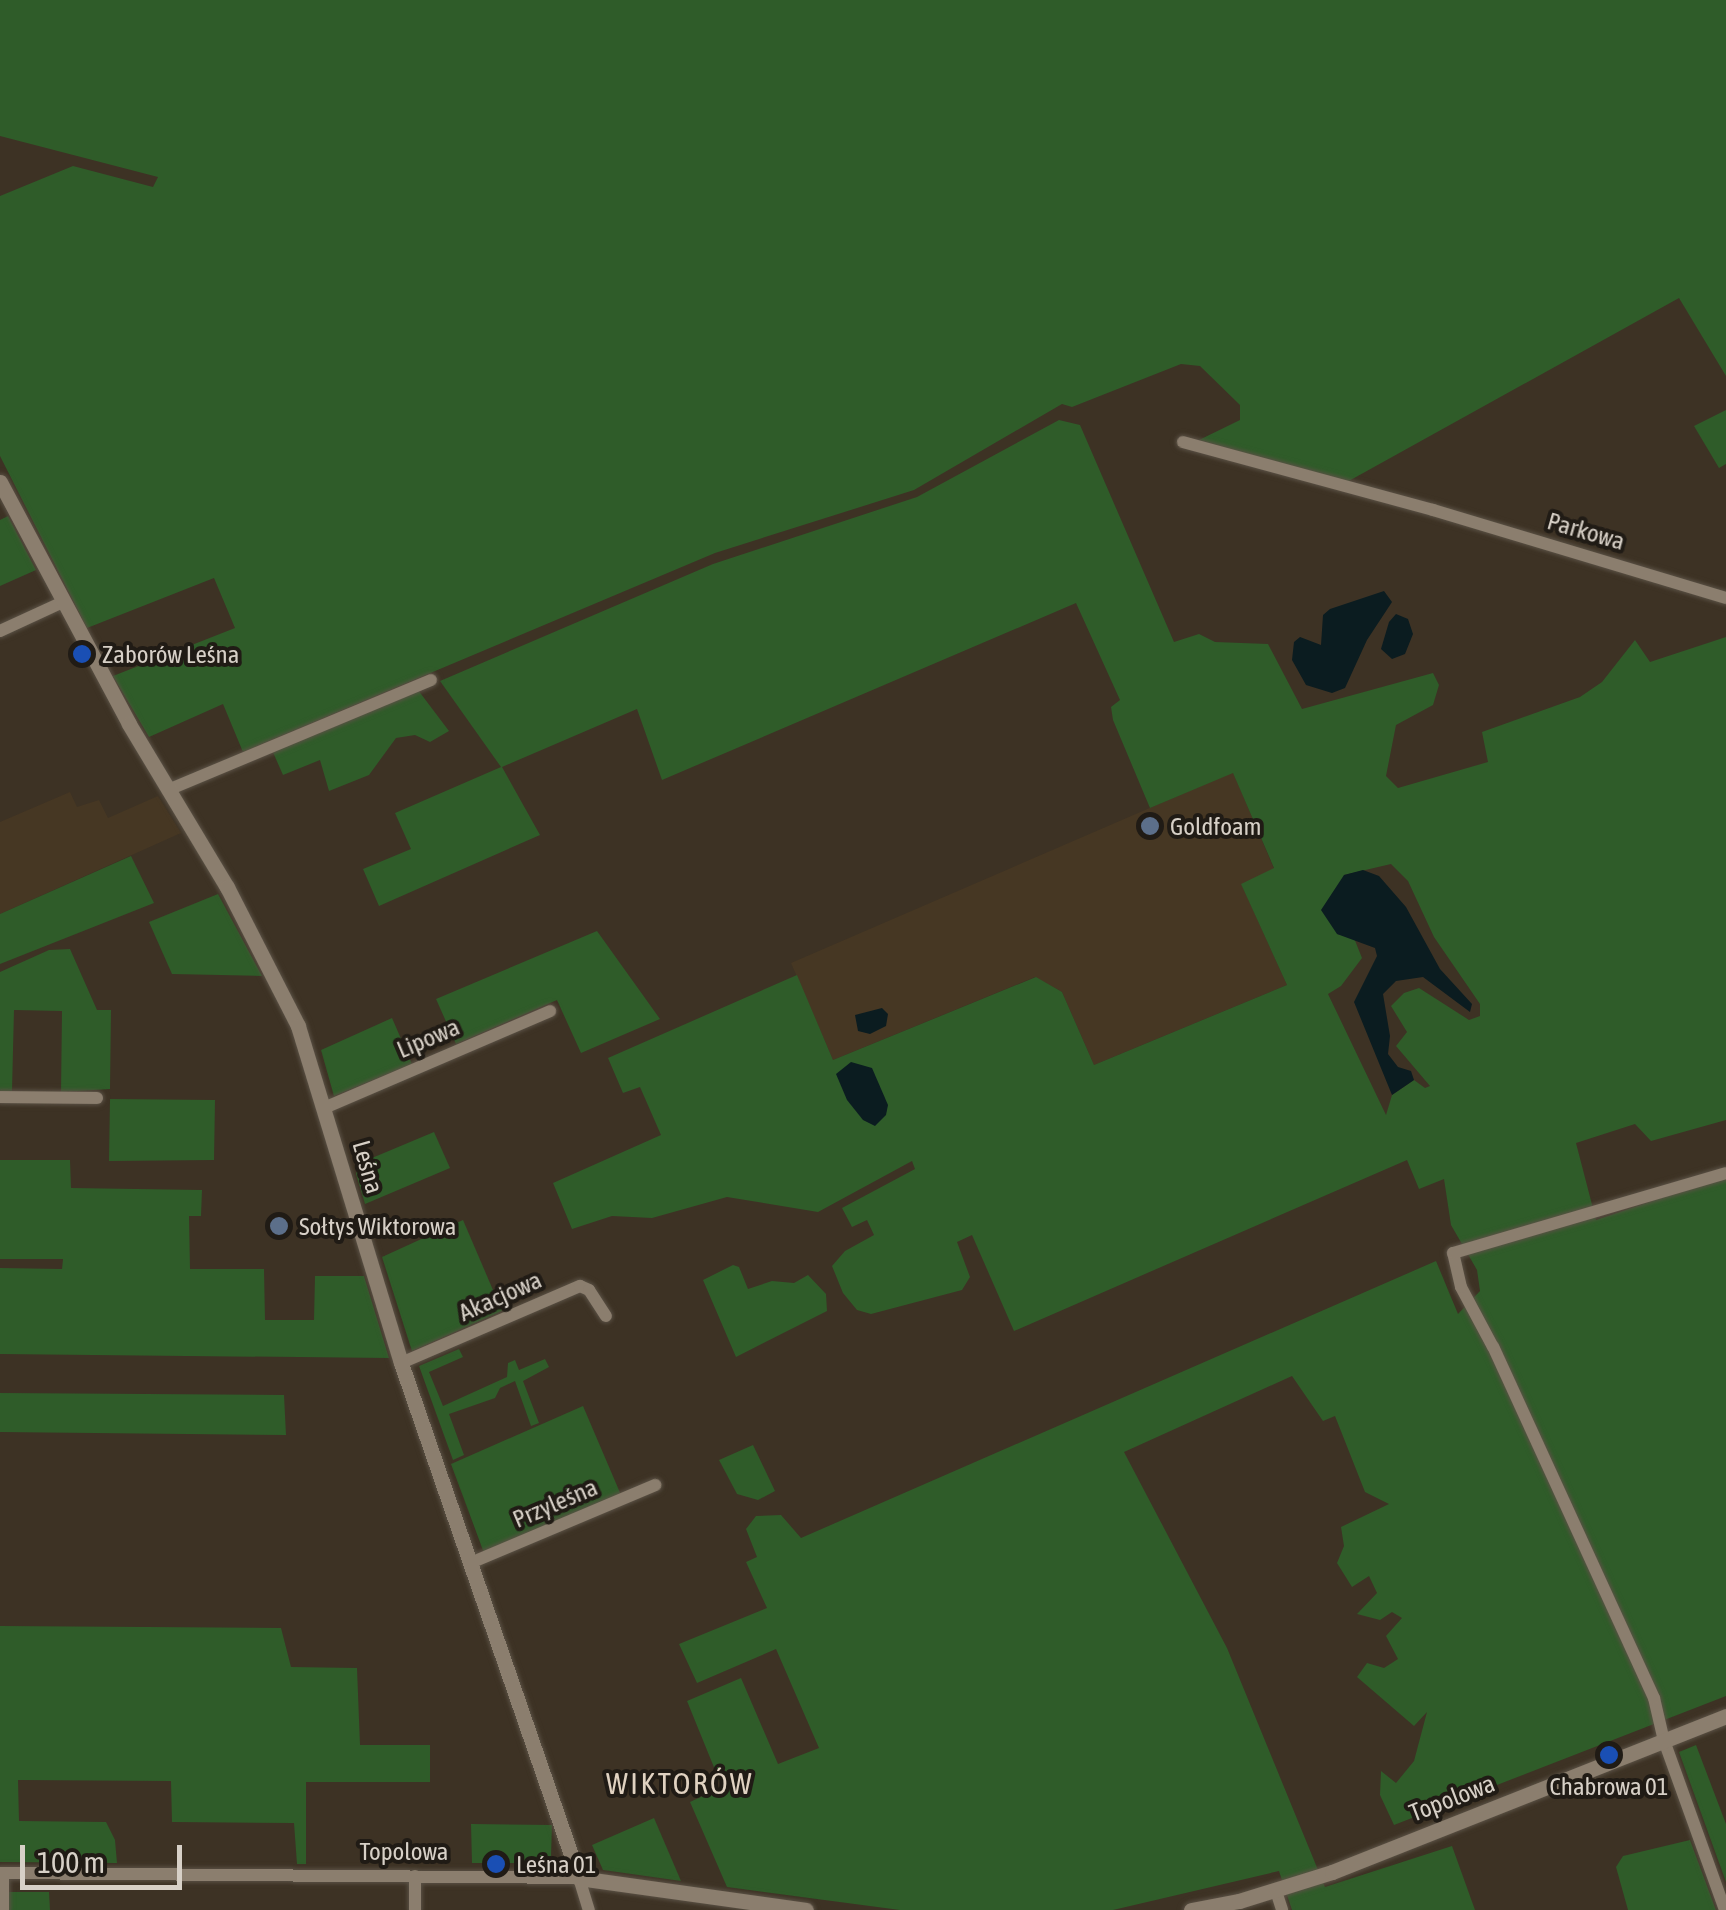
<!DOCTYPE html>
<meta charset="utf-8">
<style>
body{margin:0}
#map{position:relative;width:1726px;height:1910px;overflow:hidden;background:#3d3224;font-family:"Asap Condensed",sans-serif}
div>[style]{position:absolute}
.built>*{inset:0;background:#463723}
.green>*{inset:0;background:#2f5c29}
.water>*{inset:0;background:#0b1c20}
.roads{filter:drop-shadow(0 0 2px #5a5145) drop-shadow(0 0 2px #5a5145)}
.minor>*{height:12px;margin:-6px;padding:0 6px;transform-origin:6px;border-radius:6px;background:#8b7e6e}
.tertiary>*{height:15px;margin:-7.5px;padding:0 7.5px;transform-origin:7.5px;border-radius:7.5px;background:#8b7e6e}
.dots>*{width:28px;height:28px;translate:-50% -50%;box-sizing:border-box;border:5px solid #201b15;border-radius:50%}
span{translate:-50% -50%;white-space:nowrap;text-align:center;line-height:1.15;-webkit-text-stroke:8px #201b15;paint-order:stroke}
.street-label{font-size:25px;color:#d7d0c7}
.poi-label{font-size:25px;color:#d7d0c7}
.left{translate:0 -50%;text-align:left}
.quarter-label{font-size:30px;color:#e0d2c1;letter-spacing:2.5px}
.scale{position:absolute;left:20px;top:1845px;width:162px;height:45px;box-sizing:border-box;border:5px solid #d7d0c7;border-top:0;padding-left:12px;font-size:30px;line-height:35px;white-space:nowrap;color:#d7d0c7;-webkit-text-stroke:8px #201b15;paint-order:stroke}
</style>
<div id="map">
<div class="built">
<i style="clip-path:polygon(1233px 772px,1274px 869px,1242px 885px,1287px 985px,1094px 1065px,1062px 992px,1035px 977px,833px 1060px,791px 963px)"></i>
<i style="clip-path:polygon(70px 792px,77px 807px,99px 800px,108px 818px,158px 796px,181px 833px,0 914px,0 822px)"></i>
</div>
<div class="green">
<i style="clip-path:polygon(0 0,1726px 0,1726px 376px,1679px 298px,1347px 482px,1199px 440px,1240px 420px,1240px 405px,1200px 366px,1181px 364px,1072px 407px,1062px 404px,914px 490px,715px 553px,243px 752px,223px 704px,149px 737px,113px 676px,235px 628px,214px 578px,87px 628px,0 456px,0 196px,73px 166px,153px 187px,158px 177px,0 136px)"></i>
<i style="clip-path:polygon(1726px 410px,1726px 464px,1719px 468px,1694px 426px)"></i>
<i style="clip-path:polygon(evenodd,1059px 420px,1080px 425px,1174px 642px,1199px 634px,1215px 642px,1268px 644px,1302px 709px,1433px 673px,1439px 685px,1433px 705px,1396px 725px,1386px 776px,1398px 788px,1488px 762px,1482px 732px,1580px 697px,1602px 682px,1635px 640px,1650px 662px,1726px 637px,1726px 1120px,1651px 1141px,1635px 1124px,1576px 1143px,1596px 1220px,1726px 1176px,1726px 1696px,1394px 1825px,1380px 1795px,1381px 1771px,1396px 1783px,1414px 1761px,1427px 1712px,1414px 1726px,1357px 1677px,1367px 1663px,1384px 1668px,1398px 1659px,1386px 1636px,1402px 1618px,1392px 1612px,1380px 1620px,1357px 1614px,1377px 1593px,1369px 1576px,1352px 1587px,1337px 1563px,1344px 1546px,1341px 1527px,1389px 1504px,1365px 1492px,1335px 1416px,1323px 1421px,1292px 1376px,1124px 1452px,1227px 1648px,1325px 1887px,1452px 1846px,1475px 1910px,1292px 1910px,1279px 1871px,1113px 1910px,900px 1910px,727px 1887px,690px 1802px,722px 1787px,687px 1701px,741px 1678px,778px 1764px,819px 1748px,776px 1649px,697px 1683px,679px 1644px,767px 1608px,746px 1562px,757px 1557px,746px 1529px,756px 1516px,781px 1515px,801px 1538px,1436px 1261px,1458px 1314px,1480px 1291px,1477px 1270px,1451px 1225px,1444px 1179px,1419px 1189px,1407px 1160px,1014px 1331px,972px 1235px,957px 1242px,970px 1277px,962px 1290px,871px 1314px,857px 1310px,843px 1293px,832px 1266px,845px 1251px,874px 1235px,867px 1220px,852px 1227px,842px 1208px,915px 1169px,912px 1161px,818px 1212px,727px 1197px,652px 1218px,612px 1216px,572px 1229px,553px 1183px,661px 1135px,640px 1087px,623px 1093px,608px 1058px,797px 975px,833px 1060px,1036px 977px,1062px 992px,1094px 1065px,1287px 985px,1241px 884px,1274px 868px,1233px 773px,1150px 808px,1113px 720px,1111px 707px,1120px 700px,1076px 603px,662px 780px,637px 709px,502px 767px,540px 835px,379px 906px,363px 869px,411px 849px,395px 813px,501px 767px,440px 681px,713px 564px,917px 497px,1059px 420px,1391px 864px,1408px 881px,1434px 937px,1480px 1004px,1480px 1016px,1469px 1020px,1419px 988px,1404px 993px,1391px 1006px,1407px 1032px,1396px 1046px,1430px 1086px,1425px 1088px,1414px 1080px,1392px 1095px,1386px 1115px,1328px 994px,1341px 986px,1362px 958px,1354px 938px,1337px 934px,1344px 875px,1391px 864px)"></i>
<i style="clip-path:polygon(8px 516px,36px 570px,0 586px,0 520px)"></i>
<i style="clip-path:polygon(418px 690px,449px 731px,430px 742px,415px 735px,396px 738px,369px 775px,329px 791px,320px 760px,283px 775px,272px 750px)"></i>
<i style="clip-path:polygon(131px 856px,154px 903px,0 964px,0 914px)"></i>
<i style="clip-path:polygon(218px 894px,262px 976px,172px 974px,149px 922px)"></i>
<i style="clip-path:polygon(597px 931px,660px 1019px,581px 1053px,557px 1000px,456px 1044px,436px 999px)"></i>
<i style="clip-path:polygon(70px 949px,97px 1010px,111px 1010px,110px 1089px,61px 1092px,62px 1011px,14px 1010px,12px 1091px,0 1091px,0 972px,49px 950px)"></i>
<i style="clip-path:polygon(392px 1018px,412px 1064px,334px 1096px,321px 1050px)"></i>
<i style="clip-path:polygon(110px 1099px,215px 1100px,214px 1160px,109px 1161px)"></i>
<i style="clip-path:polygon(434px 1132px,450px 1168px,365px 1204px,356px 1174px,360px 1163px)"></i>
<i style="clip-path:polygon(0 1160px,70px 1160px,71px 1188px,202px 1190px,201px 1216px,189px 1216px,190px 1269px,264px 1269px,265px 1320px,314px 1320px,315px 1276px,364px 1276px,389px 1358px,0 1354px,0 1268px,62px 1269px,63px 1259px,0 1259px)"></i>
<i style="clip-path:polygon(463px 1220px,502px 1311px,412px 1351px,382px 1257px)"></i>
<i style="clip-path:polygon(733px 1265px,739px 1267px,748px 1289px,772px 1281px,794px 1283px,808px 1275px,826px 1294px,827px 1311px,736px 1357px,703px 1280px)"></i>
<i style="clip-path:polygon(459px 1349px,463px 1357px,429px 1372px,443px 1406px,507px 1377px,508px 1363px,515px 1360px,519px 1370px,545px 1359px,549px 1367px,523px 1381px,539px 1423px,531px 1426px,515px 1381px,500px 1388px,495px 1398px,449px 1414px,464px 1455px,453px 1460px,419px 1366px)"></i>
<i style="clip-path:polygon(0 1393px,284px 1395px,286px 1435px,0 1432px)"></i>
<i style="clip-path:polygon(583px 1406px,621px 1495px,484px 1553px,451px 1464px)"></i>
<i style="clip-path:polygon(753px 1445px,775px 1491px,758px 1500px,737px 1494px,719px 1460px)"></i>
<i style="clip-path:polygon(0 1626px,281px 1628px,291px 1667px,357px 1668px,360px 1745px,430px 1745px,430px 1782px,306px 1782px,306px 1864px,297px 1864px,294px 1823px,172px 1822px,171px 1781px,18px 1780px,19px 1821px,106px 1822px,115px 1840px,117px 1863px,0 1862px)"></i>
<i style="clip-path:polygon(1696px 1745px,1726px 1824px,1726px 1882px,1679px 1752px)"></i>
<i style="clip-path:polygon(654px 1818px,681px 1881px,603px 1870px,592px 1845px)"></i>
<i style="clip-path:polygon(471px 1824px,552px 1825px,551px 1856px,543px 1863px,472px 1863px)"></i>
<i style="clip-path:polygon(1690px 1840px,1716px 1910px,1628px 1910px,1616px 1867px,1623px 1856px)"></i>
<i style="clip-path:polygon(9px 1892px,49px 1892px,50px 1910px,9px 1910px)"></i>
</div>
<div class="water">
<i style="clip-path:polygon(1384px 591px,1392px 602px,1367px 640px,1345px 688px,1332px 693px,1306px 685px,1292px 660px,1294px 642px,1300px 637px,1321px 645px,1323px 615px,1330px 609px)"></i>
<i style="clip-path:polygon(1396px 614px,1408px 619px,1413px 634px,1405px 654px,1392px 659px,1381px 649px,1389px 622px)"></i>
<i style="clip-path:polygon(1363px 870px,1379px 876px,1406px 907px,1440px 969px,1472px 1004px,1470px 1012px,1423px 977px,1396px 981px,1383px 994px,1390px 1036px,1388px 1054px,1398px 1067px,1411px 1071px,1414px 1080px,1392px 1095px,1354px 1002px,1377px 956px,1375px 948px,1337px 934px,1321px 910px,1344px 875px)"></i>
<i style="clip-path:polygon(882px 1008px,888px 1014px,886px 1026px,870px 1034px,858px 1031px,855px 1015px)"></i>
<i style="clip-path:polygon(851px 1062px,872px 1068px,888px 1105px,886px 1115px,875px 1126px,863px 1120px,847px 1100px,836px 1074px)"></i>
</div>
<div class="roads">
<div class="minor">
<i style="left:1183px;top:442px;width:259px;rotate:15.2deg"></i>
<i style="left:1433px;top:510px;width:306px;rotate:16.7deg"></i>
<i style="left:0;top:631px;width:69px;rotate:-24.7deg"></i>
<i style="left:168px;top:790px;width:285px;rotate:-22.7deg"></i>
<i style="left:0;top:1097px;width:97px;rotate:0.6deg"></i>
<i style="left:324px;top:1108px;width:246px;rotate:-23.2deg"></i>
<i style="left:401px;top:1363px;width:195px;rotate:-23.3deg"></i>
<i style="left:580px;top:1286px;width:10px;rotate:24deg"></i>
<i style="left:589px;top:1290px;width:31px;rotate:57deg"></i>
<i style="left:473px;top:1562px;width:198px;rotate:-22.9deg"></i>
<i style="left:0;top:1873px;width:579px;rotate:0.49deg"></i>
<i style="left:579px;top:1878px;width:34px;rotate:73deg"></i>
<i style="left:415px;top:1876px;width:34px;rotate:90deg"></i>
<i style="left:1276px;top:1891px;width:20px;rotate:72deg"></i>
<i style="left:3px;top:1910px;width:37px;rotate:-90deg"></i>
<i style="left:1725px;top:1910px;width:180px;rotate:-109.8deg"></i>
<i style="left:1664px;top:1741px;width:44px;rotate:-103.1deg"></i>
<i style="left:1654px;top:1698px;width:386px;rotate:-114.6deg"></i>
<i style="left:1493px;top:1347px;width:68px;rotate:-118.1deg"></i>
<i style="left:1461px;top:1287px;width:35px;rotate:-103deg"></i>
<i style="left:1453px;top:1253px;width:284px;rotate:-16.3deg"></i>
</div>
<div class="tertiary">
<i style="left:0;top:482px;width:274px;rotate:61.9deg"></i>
<i style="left:129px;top:724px;width:190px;rotate:59deg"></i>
<i style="left:227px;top:887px;width:156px;rotate:62.9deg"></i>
<i style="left:298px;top:1026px;width:352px;rotate:73deg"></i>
<i style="left:401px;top:1363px;width:545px;rotate:70.93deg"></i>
<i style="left:579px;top:1878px;width:229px;rotate:8deg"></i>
<i style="left:1191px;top:1910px;width:49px;rotate:-10.6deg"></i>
<i style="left:1239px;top:1901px;width:97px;rotate:-17.3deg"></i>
<i style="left:1332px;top:1872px;width:424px;rotate:-21.6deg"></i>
</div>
</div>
<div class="dots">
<i style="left:82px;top:654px;background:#1a4fb4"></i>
<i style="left:1150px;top:826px;background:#5c6f8a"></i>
<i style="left:279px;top:1226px;background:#5c6f8a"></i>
<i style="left:1609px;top:1755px;background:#1a4fb4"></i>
<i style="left:496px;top:1864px;background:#1a4fb4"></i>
</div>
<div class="street-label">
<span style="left:1586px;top:531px;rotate:16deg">Parkowa</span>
<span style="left:428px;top:1038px;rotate:-23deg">Lipowa</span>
<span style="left:368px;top:1167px;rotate:74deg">Leśna</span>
<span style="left:500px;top:1296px;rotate:-24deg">Akacjowa</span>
<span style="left:555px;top:1503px;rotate:-23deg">Przyleśna</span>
<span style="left:1452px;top:1798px;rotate:-21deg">Topolowa</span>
<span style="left:404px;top:1851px">Topolowa</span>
</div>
<div class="poi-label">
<span class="left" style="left:102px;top:654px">Zaborów Leśna</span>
<span class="left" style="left:1170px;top:826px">Goldfoam</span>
<span class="left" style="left:299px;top:1226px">Sołtys Wiktorowa</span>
<span style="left:1609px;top:1786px">Chabrowa 01</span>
<span class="left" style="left:516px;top:1864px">Leśna 01</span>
</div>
<div class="quarter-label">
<span style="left:680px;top:1783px">WIKTORÓW</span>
</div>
<div class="scale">100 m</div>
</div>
